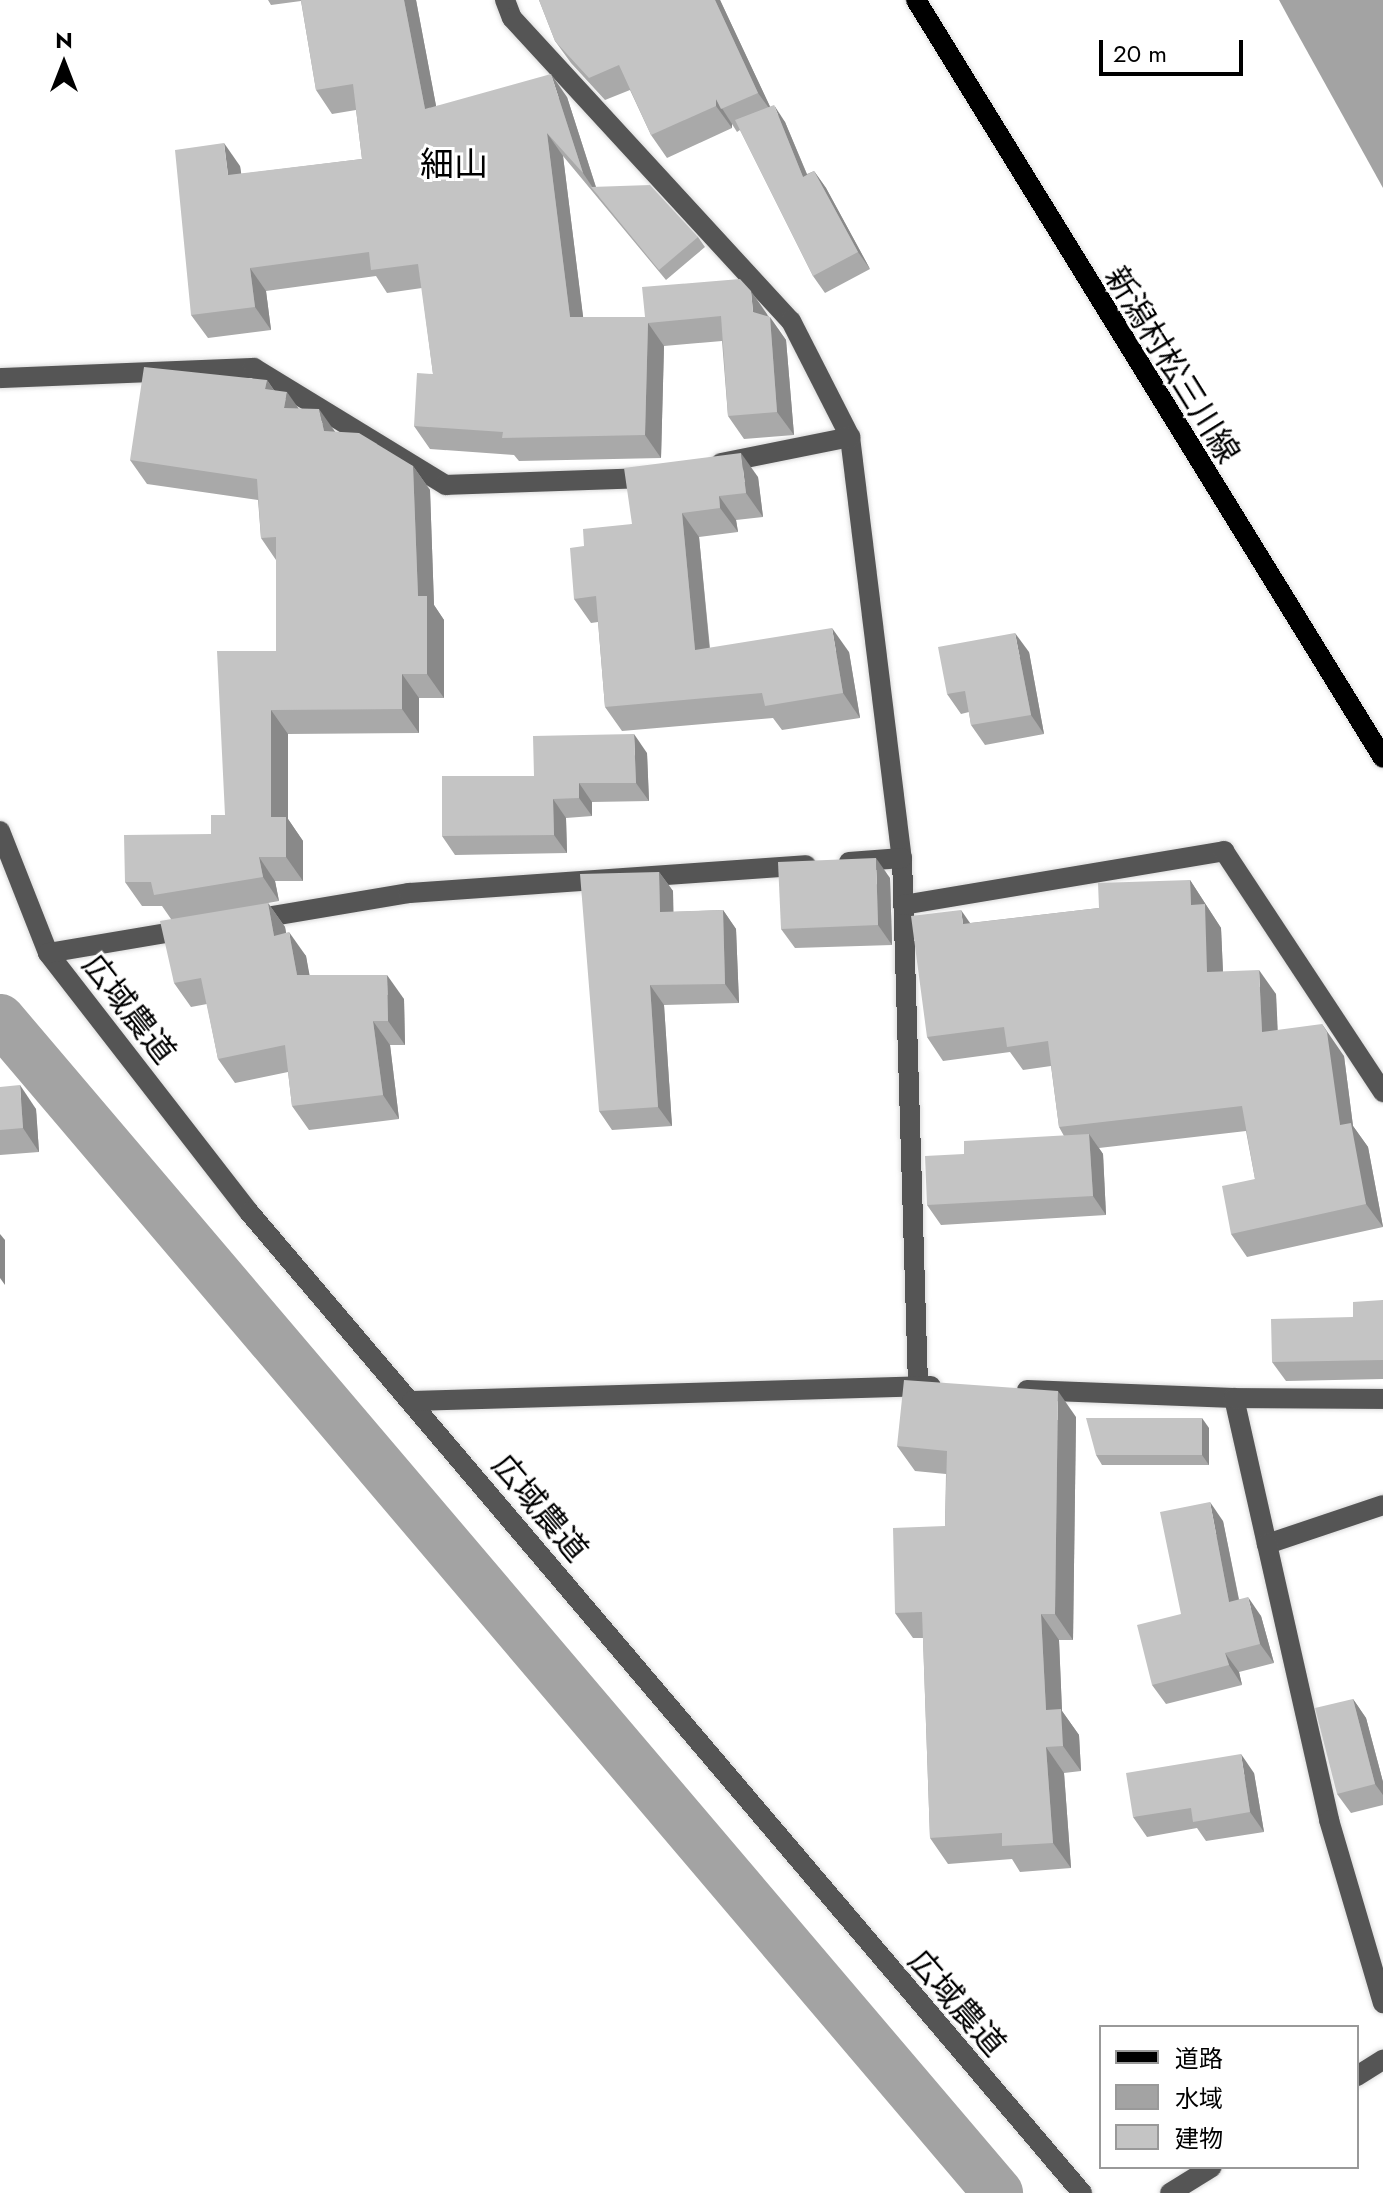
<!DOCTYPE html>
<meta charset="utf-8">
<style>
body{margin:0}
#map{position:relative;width:1383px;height:2193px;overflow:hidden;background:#fff;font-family:Jost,"Noto Sans JP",sans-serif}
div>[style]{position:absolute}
.water>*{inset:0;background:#a3a3a3}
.canal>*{height:50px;margin:-25px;padding:0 25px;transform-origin:25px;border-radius:25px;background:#a3a3a3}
.roads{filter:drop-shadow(0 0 2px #dbdbdb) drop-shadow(0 0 2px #dbdbdb)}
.minor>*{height:20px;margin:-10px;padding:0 10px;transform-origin:10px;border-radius:10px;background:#555}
.major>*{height:20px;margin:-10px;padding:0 10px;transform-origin:10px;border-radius:10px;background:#000}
.wall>*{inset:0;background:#a9a9a9}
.shaded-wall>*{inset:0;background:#898989}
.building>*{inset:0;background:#c4c4c4}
span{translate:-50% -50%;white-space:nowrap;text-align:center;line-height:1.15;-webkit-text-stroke:6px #fff;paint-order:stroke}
.street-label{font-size:32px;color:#000}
.neighbourhood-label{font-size:34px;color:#000}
.legend{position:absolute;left:1099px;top:2025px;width:260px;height:144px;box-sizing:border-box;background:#fff;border:2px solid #999;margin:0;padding:10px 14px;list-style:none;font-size:24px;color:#000}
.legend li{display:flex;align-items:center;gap:16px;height:40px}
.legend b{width:40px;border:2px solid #999}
.north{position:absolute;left:24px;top:24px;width:80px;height:80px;-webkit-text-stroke:6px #fff;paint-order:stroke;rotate:0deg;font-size:22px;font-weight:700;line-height:32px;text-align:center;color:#000}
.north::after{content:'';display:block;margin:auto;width:28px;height:36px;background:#000;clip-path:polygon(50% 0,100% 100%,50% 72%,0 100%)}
.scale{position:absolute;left:1099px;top:40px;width:144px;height:36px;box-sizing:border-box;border:4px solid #000;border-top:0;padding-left:10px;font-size:24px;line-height:28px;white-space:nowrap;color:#000;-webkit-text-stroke:6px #fff;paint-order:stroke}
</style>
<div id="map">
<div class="water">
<i style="clip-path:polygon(1279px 0,1383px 0,1383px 188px,1292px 24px)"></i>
</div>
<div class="canal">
<i style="left:0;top:1019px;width:1541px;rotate:49.63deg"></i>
</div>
<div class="roads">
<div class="minor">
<i style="left:505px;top:0;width:19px;rotate:69deg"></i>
<i style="left:512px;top:18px;width:412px;rotate:47.4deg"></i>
<i style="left:791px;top:321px;width:130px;rotate:63deg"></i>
<i style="left:850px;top:437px;width:424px;rotate:83deg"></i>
<i style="left:902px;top:858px;width:527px;rotate:88.26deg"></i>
<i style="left:0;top:378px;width:254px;rotate:-2.3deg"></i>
<i style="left:254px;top:368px;width:225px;rotate:31.4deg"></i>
<i style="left:446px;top:485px;width:205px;rotate:-2deg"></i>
<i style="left:721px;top:463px;width:132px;rotate:-11.4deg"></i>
<i style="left:0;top:831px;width:131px;rotate:68.5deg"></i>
<i style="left:48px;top:953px;width:328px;rotate:52.2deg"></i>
<i style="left:249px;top:1212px;width:1287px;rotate:49.66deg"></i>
<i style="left:849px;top:862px;width:53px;rotate:-4.3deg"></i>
<i style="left:903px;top:905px;width:326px;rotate:-9.5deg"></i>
<i style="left:1224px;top:851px;width:289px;rotate:56.6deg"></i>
<i style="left:249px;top:920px;width:162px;rotate:-9.6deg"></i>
<i style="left:409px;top:893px;width:398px;rotate:-4deg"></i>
<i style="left:48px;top:953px;width:144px;rotate:-9.6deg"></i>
<i style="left:1027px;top:1390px;width:207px;rotate:2.2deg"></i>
<i style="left:1234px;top:1398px;width:150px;rotate:77.3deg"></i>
<i style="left:1267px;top:1544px;width:122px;rotate:-18.6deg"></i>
<i style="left:1234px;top:1398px;width:149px;rotate:0.4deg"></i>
<i style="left:412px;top:1401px;width:519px;rotate:-1.66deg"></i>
<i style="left:1267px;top:1544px;width:283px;rotate:77.3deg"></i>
<i style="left:1329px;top:1820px;width:191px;rotate:73.6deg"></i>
<i style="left:1357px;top:2076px;width:31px;rotate:-32deg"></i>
<i style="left:1170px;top:2193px;width:49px;rotate:-31.8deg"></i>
</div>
<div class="major">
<i style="left:916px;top:0;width:890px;rotate:58.36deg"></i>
</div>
</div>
<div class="wall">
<i style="clip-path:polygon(268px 0,416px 0,436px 106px,567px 97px,596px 187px,698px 237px,705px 247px,666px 280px,563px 156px,583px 317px,645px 317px,767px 314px,786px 340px,794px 435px,744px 439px,728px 416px,722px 341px,664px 346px,661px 458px,519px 461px,514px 455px,430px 449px,414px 426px,433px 374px,422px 288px,387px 293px,376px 276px,266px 291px,271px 330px,208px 338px,191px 315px,240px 166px,241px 174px,362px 159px,356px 110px,332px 114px,316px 90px,301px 1px,271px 5px)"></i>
<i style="clip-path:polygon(539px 0,720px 0,770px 107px,785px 122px,807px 174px,814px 171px,826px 188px,870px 269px,825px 293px,813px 276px,740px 130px,737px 132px,732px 124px,732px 128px,667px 158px,651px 135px,630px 90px,605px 100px,571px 63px,555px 41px)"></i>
<i style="clip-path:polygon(267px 380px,274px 390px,298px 409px,335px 432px,413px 466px,430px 490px,434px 605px,444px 620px,444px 698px,419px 698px,419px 733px,288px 734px,288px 819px,303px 841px,303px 881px,275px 881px,279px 901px,268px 903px,285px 927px,286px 933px,306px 956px,309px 975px,404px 999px,405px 1045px,390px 1045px,399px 1119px,309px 1130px,292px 1106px,288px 1072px,235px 1083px,218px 1059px,207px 1004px,191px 1007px,174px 983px,171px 919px,162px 906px,142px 906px,125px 882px,211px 834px,225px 815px,276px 651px,276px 560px,261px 538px,258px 500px,147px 484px,130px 460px)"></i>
<i style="clip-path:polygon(758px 477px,763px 517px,736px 520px,738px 532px,699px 537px,710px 648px,849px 652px,860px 718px,782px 730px,773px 718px,622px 731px,605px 707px,598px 622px,591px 623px,574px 599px,584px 546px,632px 524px)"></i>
<i style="clip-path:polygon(1029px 652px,1044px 734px,985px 745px,971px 725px,969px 712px,961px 714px,947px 694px)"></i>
<i style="clip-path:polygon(647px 753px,649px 801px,592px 802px,592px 816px,566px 818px,567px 853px,455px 855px,442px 836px,534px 776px)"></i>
<i style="clip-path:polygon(659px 872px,673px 891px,673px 912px,723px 910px,736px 929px,739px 1003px,664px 1005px,672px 1126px,612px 1130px,599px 1111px)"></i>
<i style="clip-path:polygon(890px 878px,892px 945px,795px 948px,781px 929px)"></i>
<i style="clip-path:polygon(1190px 880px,1221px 928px,1223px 972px,1276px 994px,1277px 1030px,1344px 1056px,1353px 1126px,1368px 1147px,1383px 1227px,1247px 1257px,1231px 1234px,1255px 1179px,1246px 1131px,1099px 1148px,1103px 1154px,1106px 1215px,941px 1225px,927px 1205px,964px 1154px,1064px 1136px,1059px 1127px,1051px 1066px,1023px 1070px,1010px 1052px,943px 1061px,927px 1037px,970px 923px,1099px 908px)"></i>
<i style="clip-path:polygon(0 1087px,36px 1109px,39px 1152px,0 1155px)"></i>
<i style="clip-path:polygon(1383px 1300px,1383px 1379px,1286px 1381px,1272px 1362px)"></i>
<i style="clip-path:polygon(1076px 1417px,1073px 1640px,1059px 1640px,1062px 1711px,1079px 1735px,1081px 1771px,1064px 1773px,1071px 1868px,1020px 1872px,1012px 1859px,948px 1864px,930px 1838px,923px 1638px,913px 1638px,895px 1613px,945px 1526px,946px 1474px,915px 1471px,897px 1446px)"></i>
<i style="clip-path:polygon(1209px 1428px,1209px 1465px,1102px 1465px,1096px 1455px)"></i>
<i style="clip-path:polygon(1223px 1521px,1239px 1599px,1261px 1616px,1274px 1663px,1239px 1672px,1242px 1685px,1166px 1704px,1152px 1685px,1181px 1614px)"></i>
<i style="clip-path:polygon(1353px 1699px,1366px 1718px,1383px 1782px,1383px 1805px,1351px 1813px,1337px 1794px)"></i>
<i style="clip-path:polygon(1254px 1773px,1264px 1832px,1206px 1841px,1197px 1828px,1147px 1837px,1133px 1817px)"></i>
</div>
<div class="shaded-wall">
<i style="clip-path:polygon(404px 0,416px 0,441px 132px,425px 109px)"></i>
<i style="clip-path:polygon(715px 0,720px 0,774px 115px,758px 93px)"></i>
<i style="clip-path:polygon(551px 74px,567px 97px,599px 197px,583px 173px)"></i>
<i style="clip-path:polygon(716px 99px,732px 124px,732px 128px,716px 106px)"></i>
<i style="clip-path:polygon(774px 105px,785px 122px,815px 194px,803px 177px)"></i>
<i style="clip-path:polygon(547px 133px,563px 156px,586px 340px,570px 317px)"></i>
<i style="clip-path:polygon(224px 143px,240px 166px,245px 198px,228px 175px)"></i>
<i style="clip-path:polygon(814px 171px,826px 188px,870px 269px,858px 252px)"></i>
<i style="clip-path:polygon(250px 268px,266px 291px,271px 330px,255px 307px)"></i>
<i style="clip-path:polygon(751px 291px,767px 314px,769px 336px,753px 312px)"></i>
<i style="clip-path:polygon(770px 317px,786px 340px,794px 435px,777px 412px)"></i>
<i style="clip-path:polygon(648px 323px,664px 346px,661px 458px,645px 435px)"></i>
<i style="clip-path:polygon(267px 380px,283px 404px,265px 389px)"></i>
<i style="clip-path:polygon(287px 392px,304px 416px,284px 408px)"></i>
<i style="clip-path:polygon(319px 409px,336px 433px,324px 431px)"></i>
<i style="clip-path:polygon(741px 453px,758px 477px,763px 517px,746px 493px)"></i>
<i style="clip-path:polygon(413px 466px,430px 490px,434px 605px,444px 620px,444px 698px,427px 674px,418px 596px)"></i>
<i style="clip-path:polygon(719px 496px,736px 520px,738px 532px,720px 508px)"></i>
<i style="clip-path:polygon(682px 513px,699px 537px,712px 675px,695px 650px)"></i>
<i style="clip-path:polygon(832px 628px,849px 652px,860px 718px,843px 693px)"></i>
<i style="clip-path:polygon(1015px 633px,1029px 652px,1044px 734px,1031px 715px)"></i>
<i style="clip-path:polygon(402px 674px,419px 698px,419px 733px,402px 709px)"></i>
<i style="clip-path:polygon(271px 710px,288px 734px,288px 819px,303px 841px,303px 881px,286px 857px,271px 817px)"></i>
<i style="clip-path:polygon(634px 734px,647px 753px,649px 801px,636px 783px)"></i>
<i style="clip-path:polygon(579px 783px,592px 802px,592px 816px,579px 798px)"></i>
<i style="clip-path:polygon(553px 799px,566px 818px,567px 853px,554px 835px)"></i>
<i style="clip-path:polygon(259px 857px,275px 881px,279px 901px,263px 877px)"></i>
<i style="clip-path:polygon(876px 858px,890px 878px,892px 945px,878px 925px)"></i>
<i style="clip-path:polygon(659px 872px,673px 891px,674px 932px,660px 912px)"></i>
<i style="clip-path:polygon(1190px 880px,1221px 928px,1224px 996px,1207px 972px,1191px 905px)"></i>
<i style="clip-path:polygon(268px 903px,285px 927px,291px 960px,274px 936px)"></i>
<i style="clip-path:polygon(723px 910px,736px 929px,739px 1003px,725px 984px)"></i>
<i style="clip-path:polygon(961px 910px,977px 933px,963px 924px)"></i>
<i style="clip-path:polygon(289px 932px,306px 956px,314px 999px,297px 975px)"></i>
<i style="clip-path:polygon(1259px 970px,1276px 994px,1279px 1056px,1262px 1032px)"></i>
<i style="clip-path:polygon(387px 975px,404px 999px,405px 1045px,388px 1021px)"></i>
<i style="clip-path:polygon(650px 985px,664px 1005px,672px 1126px,658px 1107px)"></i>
<i style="clip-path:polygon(373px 1021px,390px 1045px,399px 1119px,383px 1095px)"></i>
<i style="clip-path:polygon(1322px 1024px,1344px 1056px,1353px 1126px,1368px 1147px,1383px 1227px,1366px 1204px,1340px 1125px)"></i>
<i style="clip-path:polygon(20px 1085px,36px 1109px,39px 1152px,23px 1128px)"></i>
<i style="clip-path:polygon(1089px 1134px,1103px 1154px,1106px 1215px,1093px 1196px)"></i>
<i style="clip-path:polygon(0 1234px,5px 1240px,5px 1285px,0 1278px)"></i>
<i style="clip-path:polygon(1058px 1391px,1076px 1417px,1073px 1640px,1055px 1614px)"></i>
<i style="clip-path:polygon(1202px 1418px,1209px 1428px,1209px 1465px,1202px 1455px)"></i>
<i style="clip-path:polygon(1210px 1502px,1223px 1521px,1243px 1621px,1229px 1602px)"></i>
<i style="clip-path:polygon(1248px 1597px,1261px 1616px,1274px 1663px,1260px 1644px)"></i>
<i style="clip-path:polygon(1041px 1614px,1059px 1640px,1062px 1711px,1079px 1735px,1081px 1771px,1063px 1746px,1046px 1710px)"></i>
<i style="clip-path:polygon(1225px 1653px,1239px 1672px,1242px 1685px,1229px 1665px)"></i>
<i style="clip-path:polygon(1353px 1699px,1366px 1718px,1383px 1782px,1383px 1795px,1375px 1784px)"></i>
<i style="clip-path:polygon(1046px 1747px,1064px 1773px,1071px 1868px,1053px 1843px)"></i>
<i style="clip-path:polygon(1241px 1754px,1254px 1773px,1264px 1832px,1250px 1812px)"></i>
</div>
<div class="building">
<i style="clip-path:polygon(301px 0,404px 0,425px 109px,551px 74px,583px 173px,547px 133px,570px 317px,645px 317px,642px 287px,740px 279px,751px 291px,753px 312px,770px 317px,777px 412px,728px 416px,721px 316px,648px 323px,645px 435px,502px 438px,503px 432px,414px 426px,417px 373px,433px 374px,418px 264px,371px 270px,369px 252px,250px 268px,255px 307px,191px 315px,175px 150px,224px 143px,228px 175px,362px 159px,353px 84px,316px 90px)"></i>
<i style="clip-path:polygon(539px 0,715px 0,758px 93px,721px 109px,716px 99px,716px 106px,651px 135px,619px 65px,589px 78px,555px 41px)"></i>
<i style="clip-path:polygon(774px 105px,803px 177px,814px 171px,858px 252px,813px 276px,735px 120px)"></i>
<i style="clip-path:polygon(650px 185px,698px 237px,659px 270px,591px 187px)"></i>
<i style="clip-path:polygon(144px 367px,267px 380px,265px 389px,287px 392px,284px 408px,319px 409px,324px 431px,359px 433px,413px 466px,418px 596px,427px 596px,427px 674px,402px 674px,402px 709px,271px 710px,271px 817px,286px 817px,286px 857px,259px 857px,263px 877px,154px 895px,151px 882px,125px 882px,124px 835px,211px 834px,211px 815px,225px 815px,217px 651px,276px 651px,276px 537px,261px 538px,257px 479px,130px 460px)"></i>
<i style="clip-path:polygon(741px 453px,746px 493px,719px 496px,720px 508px,682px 513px,695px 650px,832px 628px,843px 693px,765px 706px,762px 693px,605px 707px,596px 596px,574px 599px,570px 548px,584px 546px,583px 529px,632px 524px,624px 468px)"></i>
<i style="clip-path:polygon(1015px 633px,1031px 715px,971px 725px,965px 691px,947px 694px,938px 647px)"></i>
<i style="clip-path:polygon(634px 734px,636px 783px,579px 783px,579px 798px,553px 799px,554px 835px,442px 836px,442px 776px,534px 776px,533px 736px)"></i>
<i style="clip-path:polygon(876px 858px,878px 925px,781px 929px,778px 862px)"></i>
<i style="clip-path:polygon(659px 872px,660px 912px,723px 910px,725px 984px,650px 985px,658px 1107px,599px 1111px,580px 874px)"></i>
<i style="clip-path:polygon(1190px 880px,1191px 905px,1205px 904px,1207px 972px,1259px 970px,1262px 1032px,1322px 1024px,1327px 1032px,1340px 1125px,1351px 1123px,1366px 1204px,1231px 1234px,1222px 1186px,1255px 1179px,1242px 1106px,1059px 1127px,1048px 1041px,1007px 1047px,1004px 1027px,927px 1037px,911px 916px,961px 910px,963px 924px,1099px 908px,1098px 883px)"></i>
<i style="clip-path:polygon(268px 903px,274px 936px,289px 932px,297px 975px,387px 975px,388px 1021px,373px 1021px,383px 1095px,292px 1106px,285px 1045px,218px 1059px,201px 978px,174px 983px,160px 921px)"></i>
<i style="clip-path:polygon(20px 1085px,23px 1128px,0 1130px,0 1087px)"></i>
<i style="clip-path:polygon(1089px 1134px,1093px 1196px,927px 1205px,925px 1156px,964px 1154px,964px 1141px)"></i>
<i style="clip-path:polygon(1383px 1300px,1383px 1360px,1272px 1362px,1271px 1319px,1353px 1317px,1353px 1302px)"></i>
<i style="clip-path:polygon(904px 1380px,1058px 1391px,1055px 1614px,1041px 1614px,1046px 1710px,1061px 1709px,1063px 1746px,1046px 1747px,1053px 1843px,1002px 1846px,1002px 1833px,930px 1838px,922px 1612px,895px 1613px,893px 1528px,945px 1526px,947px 1451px,897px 1446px)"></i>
<i style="clip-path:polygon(1086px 1418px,1202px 1418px,1202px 1455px,1096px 1455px)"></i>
<i style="clip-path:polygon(1210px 1502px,1229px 1602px,1248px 1597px,1260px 1644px,1225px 1653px,1229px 1665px,1152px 1685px,1137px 1625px,1181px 1614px,1160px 1512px)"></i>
<i style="clip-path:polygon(1353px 1699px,1375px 1784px,1337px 1794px,1315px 1708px)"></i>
<i style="clip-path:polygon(1241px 1754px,1250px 1812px,1193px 1822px,1191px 1808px,1133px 1817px,1126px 1773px)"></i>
</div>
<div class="street-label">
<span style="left:1172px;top:365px;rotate:58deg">新潟村松三川線</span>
<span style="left:129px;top:1009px;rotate:52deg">広域農道</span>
<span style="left:540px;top:1508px;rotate:50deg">広域農道</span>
<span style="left:957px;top:2003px;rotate:49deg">広域農道</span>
</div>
<div class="neighbourhood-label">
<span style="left:454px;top:165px">細山</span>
</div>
<ul class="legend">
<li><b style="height:10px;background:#000"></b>道路</li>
<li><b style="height:22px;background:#a3a3a3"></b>水域</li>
<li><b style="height:22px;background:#c4c4c4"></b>建物</li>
</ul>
<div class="north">N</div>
<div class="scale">20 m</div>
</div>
